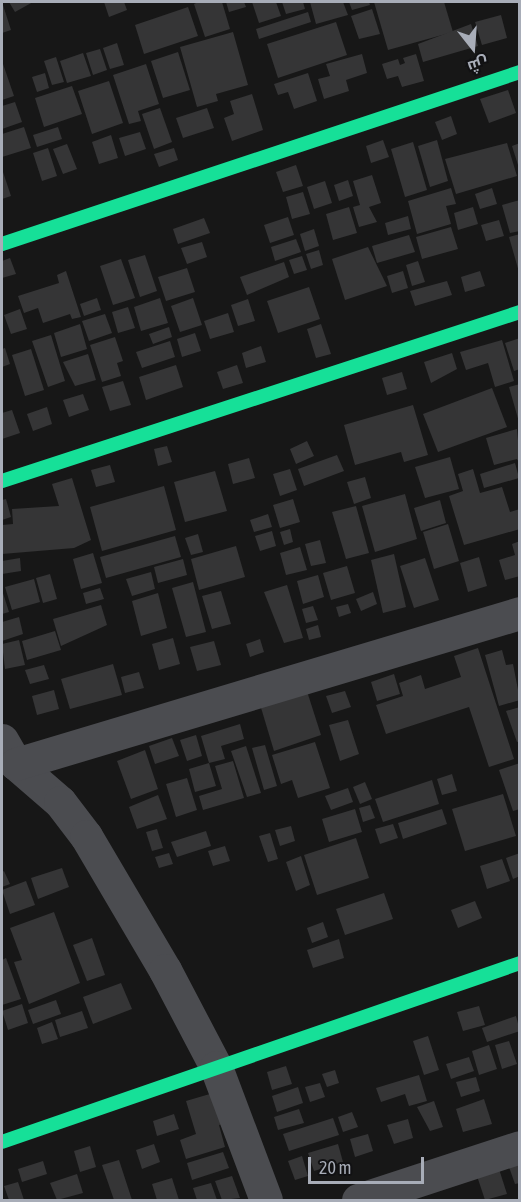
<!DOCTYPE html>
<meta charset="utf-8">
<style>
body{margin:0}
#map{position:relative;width:521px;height:1202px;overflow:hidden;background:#171717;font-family:"Asap Condensed",Cairo,sans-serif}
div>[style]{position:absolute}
.building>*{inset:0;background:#353536}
.street>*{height:33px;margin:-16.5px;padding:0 16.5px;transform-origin:16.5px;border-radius:16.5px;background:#4b4c50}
.fast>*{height:14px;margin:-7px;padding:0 7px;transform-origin:7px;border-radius:7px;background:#16e098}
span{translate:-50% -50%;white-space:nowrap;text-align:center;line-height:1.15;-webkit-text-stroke:6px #111113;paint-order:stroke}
.frame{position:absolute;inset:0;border:3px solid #a8adb8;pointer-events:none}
.north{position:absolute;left:443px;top:18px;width:60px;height:60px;-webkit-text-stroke:4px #111113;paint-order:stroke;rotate:163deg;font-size:16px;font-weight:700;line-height:24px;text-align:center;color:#a8adb8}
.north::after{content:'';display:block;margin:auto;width:21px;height:27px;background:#a8adb8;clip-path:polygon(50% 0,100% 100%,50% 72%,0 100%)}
.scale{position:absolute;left:308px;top:1157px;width:116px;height:27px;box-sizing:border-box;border:3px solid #a8adb8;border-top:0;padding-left:8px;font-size:18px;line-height:21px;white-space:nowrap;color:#a8adb8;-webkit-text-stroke:4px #111113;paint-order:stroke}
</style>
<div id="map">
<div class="building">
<i style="clip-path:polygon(2px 2px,11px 30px,2px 33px)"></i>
<i style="clip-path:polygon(9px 2px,33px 2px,15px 12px)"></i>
<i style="clip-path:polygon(104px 2px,124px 2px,127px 10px,109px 17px)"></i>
<i style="clip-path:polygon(198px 2px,222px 2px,230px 29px,205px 37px,194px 4px)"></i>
<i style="clip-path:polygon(226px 2px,244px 2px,246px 7px,229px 12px)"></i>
<i style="clip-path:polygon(252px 2px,276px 2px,281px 16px,259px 23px)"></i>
<i style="clip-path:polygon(282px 2px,303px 2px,305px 9px,286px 14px)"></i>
<i style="clip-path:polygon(310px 2px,343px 2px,348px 15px,316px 24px)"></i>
<i style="clip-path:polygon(349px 2px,369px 2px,370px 5px,352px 10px)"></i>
<i style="clip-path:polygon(374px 2px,444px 2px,453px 32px,388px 50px)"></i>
<i style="clip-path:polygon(188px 7px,198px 36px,144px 54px,135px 25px)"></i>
<i style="clip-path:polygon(372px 9px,380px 34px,359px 39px,351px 16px)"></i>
<i style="clip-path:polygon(308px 12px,311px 22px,259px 39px,256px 29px)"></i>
<i style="clip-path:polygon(501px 15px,507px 38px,482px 45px,475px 22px)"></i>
<i style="clip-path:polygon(336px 22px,347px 55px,278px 78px,267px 44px)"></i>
<i style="clip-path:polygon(471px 24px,478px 46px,423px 62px,418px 44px)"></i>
<i style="clip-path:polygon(233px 32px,248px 85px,216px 94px,218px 101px,197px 107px,180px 47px)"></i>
<i style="clip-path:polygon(117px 43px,124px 65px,110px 69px,103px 48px)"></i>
<i style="clip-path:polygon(100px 49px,107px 70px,93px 75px,86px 53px)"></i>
<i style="clip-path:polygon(178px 52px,190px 90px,163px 98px,151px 61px)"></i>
<i style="clip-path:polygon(83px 53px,91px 76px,67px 83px,60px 61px)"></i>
<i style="clip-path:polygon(362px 54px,367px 73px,346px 80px,349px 91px,324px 99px,318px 79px,330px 76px,326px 64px)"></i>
<i style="clip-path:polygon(416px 54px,424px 81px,402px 87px,398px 76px,387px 79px,382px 64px,398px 59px,400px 65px,405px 63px,403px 58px)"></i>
<i style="clip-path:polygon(56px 57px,64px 82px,52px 85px,44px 61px)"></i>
<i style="clip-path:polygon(2px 61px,14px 96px,2px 100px)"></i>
<i style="clip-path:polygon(146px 64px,159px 104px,138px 111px,141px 121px,129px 124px,113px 75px)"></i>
<i style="clip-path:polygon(45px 73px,49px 88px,37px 92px,32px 77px)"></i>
<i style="clip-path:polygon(308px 73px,317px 101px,294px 109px,288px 92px,278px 95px,274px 84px)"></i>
<i style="clip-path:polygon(109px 81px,123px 123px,92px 134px,78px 91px)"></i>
<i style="clip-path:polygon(72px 86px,82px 114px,44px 127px,35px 98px)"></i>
<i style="clip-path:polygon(508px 90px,516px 113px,489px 123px,480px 99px)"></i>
<i style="clip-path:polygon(252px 94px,263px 130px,232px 141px,224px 118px,234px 114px,230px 101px)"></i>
<i style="clip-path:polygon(15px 102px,22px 122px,2px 129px,2px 106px)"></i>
<i style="clip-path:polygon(160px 108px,172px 142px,154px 149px,142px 114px)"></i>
<i style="clip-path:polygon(207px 108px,214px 128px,183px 138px,176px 118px)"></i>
<i style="clip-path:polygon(451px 116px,457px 134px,442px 140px,435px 122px)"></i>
<i style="clip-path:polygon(24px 127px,31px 148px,2px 157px,2px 134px)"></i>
<i style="clip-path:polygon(58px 127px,62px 139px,37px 147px,33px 135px)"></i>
<i style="clip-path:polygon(140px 132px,146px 149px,125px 156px,119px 138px)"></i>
<i style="clip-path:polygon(111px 135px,118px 158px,99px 164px,92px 142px)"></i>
<i style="clip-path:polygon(383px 140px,389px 157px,371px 163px,366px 146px)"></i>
<i style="clip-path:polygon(437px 140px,448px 181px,430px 187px,418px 146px)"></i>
<i style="clip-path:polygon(413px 142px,427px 190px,405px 197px,391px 149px)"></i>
<i style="clip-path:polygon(507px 143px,517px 176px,456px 194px,445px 159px)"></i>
<i style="clip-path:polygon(520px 143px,520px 165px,518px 165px,512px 146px)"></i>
<i style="clip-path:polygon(67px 144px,77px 169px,63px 174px,53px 149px)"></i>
<i style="clip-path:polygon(48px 148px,57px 176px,42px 181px,33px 153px)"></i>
<i style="clip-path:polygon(174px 148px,178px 160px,159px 167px,154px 154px)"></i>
<i style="clip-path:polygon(296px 165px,303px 186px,283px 192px,276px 172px)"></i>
<i style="clip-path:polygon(3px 172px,11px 196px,2px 199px,2px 173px)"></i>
<i style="clip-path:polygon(372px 175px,381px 203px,369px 207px,377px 222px,359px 227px,353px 207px,360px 205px,353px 181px)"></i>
<i style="clip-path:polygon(348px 180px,353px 196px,339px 201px,334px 185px)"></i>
<i style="clip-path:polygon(325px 181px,332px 203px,314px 209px,307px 187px)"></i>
<i style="clip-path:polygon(451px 188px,456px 204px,446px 206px,451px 224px,417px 234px,408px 201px)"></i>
<i style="clip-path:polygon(492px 188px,497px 204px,480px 209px,475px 194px)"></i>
<i style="clip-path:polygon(303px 192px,310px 214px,292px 219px,286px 197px)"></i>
<i style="clip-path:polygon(520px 200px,520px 231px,510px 233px,502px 205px)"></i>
<i style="clip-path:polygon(349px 207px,357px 233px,333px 240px,326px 214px)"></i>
<i style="clip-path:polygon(473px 207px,478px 224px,458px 230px,454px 213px)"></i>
<i style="clip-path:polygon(408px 216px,411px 229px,388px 235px,385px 223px)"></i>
<i style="clip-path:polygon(288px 217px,294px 235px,270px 243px,264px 225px)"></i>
<i style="clip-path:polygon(204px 218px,210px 233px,178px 244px,173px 229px)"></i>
<i style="clip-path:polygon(499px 220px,504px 236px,486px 241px,481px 225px)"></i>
<i style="clip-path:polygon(451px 227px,458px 249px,422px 259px,416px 237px)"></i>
<i style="clip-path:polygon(314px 229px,319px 246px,305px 251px,300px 234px)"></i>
<i style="clip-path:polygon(520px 234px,520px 272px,519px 272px,509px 237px)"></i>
<i style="clip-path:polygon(409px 235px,415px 252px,377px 263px,372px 246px)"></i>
<i style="clip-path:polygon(296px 239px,301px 252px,275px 261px,271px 247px)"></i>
<i style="clip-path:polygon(202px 242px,207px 257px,187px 264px,181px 248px)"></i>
<i style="clip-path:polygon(368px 247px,387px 286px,345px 300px,332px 259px)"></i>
<i style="clip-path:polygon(319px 250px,323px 265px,311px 269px,306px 254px)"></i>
<i style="clip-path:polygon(145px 255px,157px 291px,140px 297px,128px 260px)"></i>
<i style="clip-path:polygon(302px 256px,307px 270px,294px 274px,289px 260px)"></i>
<i style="clip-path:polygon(10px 258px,16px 274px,2px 278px,2px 261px)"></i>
<i style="clip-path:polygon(121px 259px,135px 298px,113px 305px,100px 266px)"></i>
<i style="clip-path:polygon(418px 261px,425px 282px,412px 286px,406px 265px)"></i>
<i style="clip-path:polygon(284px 262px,289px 277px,247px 295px,240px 277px)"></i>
<i style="clip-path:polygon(187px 268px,195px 292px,166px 301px,158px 277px)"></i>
<i style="clip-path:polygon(66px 271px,81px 317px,72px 319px,70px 314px,43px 323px,38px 308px,24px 313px,18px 296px,59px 283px,57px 275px)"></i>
<i style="clip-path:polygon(403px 271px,408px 288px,392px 293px,387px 276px)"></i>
<i style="clip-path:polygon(480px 271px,485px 286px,465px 292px,461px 277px)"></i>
<i style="clip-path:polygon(447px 281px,452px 295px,415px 306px,410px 291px)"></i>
<i style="clip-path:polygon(309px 287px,320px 319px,278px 333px,267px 301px)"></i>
<i style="clip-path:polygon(97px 298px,101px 310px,84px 316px,80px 304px)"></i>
<i style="clip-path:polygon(160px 298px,168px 323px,141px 331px,134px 307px)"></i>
<i style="clip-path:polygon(193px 298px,202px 325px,180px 332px,171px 306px)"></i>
<i style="clip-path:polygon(248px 299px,255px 321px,238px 326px,231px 305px)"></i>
<i style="clip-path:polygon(128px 307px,135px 328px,118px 333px,112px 312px)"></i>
<i style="clip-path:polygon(20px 309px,27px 329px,11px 334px,4px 315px)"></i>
<i style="clip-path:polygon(228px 313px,234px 332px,210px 339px,204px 321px)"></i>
<i style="clip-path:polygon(105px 314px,112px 333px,89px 341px,82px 321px)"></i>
<i style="clip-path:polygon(80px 324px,87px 349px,61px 357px,54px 333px)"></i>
<i style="clip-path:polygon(321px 324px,331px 354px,316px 358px,307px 329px)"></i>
<i style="clip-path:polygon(169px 327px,172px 337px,153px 344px,149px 334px)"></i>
<i style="clip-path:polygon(195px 333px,201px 351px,182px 357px,177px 339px)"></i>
<i style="clip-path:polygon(51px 335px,65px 381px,48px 387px,32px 341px)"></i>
<i style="clip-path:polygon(115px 337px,123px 361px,117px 363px,121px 376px,102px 382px,90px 345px)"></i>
<i style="clip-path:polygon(520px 338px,520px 369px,514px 371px,505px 343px)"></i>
<i style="clip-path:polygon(502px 340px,514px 381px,495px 387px,488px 363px,466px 370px,460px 352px)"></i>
<i style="clip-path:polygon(170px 341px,175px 357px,142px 368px,136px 352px)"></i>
<i style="clip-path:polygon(261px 346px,266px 362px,246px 368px,242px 353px)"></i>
<i style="clip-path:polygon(5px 348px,10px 364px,2px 367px,2px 349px)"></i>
<i style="clip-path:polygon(31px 349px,44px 390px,25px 396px,12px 355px)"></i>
<i style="clip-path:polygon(452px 353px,457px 369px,431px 383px,424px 362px)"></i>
<i style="clip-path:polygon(88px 354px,96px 380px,75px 386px,63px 362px)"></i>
<i style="clip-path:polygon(176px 365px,183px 387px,146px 400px,139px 377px)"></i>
<i style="clip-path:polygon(237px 365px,243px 383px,223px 389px,217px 372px)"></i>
<i style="clip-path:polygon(402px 372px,407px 389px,387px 395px,382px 378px)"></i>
<i style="clip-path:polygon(123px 381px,131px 405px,110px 411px,102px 387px)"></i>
<i style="clip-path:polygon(520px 384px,520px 421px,519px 422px,509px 387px)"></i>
<i style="clip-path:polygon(492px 388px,507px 427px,438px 452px,423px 414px)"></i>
<i style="clip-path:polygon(83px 394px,89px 410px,69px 417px,63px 400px)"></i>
<i style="clip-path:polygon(413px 405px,428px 455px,404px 462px,401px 452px,355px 465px,344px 425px)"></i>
<i style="clip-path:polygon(47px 407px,52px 424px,33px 431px,27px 414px)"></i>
<i style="clip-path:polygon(12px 410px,20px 433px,2px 439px,2px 413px)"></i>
<i style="clip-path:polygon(517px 429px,520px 464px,517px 459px,494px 465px,486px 438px)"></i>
<i style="clip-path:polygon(307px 441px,314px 456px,296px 464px,290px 449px)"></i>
<i style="clip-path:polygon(167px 446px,172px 462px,158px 466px,154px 449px)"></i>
<i style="clip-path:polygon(337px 455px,344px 471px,304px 486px,298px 469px)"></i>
<i style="clip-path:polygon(450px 457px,459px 489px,425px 498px,415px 467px)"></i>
<i style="clip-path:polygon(249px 458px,255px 478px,233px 484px,228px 464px)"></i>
<i style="clip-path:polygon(515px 463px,519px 478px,484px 488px,480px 474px)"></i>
<i style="clip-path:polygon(110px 465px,115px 482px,96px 487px,91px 470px)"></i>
<i style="clip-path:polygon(290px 469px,297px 490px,280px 496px,273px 474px)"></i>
<i style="clip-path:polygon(473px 469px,480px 493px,502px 487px,510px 512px,520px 509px,520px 529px,464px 545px,449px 496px,463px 491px,458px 474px)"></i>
<i style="clip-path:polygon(215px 471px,227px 511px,185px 522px,174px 482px)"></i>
<i style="clip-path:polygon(365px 477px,371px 498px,354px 504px,347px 482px)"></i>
<i style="clip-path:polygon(72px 478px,91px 540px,74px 548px,2px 554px,2px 525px,13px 524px,12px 509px,59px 506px,52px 484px)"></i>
<i style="clip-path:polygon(164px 486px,176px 530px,102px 551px,90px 507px)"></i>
<i style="clip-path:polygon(405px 494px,417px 539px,375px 552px,362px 506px)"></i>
<i style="clip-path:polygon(6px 499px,11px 517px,2px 520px,2px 500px)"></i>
<i style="clip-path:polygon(293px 499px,300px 522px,280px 528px,273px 505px)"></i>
<i style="clip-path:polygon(440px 500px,446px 523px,421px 531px,414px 508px)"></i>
<i style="clip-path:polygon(356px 506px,369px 553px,346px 559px,332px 512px)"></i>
<i style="clip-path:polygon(268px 514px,272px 527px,254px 532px,250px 520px)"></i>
<i style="clip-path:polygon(448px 524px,459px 561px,434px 569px,423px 532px)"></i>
<i style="clip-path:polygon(290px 529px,293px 542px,284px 545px,280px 532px)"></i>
<i style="clip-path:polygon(272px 531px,276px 546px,260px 551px,255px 536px)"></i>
<i style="clip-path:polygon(198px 534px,203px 552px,191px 555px,185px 538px)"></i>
<i style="clip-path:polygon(175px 536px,181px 557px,106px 578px,100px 557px)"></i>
<i style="clip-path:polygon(320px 540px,326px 563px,311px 566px,305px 544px)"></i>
<i style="clip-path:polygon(520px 541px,520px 576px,505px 580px,499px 560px,515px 555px,512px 544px)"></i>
<i style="clip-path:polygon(236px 546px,245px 577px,199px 590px,191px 559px)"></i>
<i style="clip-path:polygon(300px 547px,307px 570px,286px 575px,280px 553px)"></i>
<i style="clip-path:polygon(93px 553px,102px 583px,81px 589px,73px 559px)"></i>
<i style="clip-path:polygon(394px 554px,406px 607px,383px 613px,371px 560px)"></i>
<i style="clip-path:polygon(479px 557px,487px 586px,468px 592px,460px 563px)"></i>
<i style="clip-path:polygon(20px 558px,21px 571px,2px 574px,2px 561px)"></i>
<i style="clip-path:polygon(425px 558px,439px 600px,414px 608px,400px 566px)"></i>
<i style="clip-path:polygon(183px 559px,187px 575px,158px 583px,154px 567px)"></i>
<i style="clip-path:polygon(347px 566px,355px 593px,331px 600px,323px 573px)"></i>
<i style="clip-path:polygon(151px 572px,155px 589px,132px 596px,126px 579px)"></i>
<i style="clip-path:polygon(50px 574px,57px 599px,43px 603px,36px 578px)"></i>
<i style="clip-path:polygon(318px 575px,324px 597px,303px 604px,297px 581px)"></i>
<i style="clip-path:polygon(34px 579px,40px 602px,12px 610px,5px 587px)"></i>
<i style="clip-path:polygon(193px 582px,206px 632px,186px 637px,172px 588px)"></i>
<i style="clip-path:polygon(287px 585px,303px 638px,284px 643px,264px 592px)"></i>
<i style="clip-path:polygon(100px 588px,104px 599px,86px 604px,83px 593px)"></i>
<i style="clip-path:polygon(2px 590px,9px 612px,2px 614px)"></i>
<i style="clip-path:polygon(221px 591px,231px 624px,212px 629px,202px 596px)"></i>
<i style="clip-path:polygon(373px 592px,377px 604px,361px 611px,356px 599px)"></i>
<i style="clip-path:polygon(158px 593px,167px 628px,141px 636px,132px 601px)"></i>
<i style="clip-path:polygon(348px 604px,351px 613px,339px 617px,336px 607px)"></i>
<i style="clip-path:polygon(101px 605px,107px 625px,61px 646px,53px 619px)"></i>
<i style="clip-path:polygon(313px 606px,318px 620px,306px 623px,302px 609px)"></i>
<i style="clip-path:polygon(19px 617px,23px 634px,2px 641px,2px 622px)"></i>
<i style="clip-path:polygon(318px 625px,321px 637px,309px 640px,306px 629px)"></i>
<i style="clip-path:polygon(55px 631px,61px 650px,27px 660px,22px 641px)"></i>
<i style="clip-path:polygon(173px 638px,180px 664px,159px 670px,152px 644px)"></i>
<i style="clip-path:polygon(260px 639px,264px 652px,250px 657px,246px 644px)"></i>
<i style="clip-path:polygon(19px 640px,25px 665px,5px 669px,2px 644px)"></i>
<i style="clip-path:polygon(214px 641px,221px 665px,197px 671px,190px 647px)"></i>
<i style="clip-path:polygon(478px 648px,514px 759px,489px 767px,469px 707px,386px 734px,376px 705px,403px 696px,399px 683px,421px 675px,425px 689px,461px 677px,454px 656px)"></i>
<i style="clip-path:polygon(502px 650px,506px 665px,513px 664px,520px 700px,499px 706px,485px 655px)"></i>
<i style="clip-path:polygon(113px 664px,122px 695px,70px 709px,61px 679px)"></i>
<i style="clip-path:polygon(44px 665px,49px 679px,30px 684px,25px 670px)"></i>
<i style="clip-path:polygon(139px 672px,144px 688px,125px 693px,121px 677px)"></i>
<i style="clip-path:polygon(394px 674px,400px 694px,377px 701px,371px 682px)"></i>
<i style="clip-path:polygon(305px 685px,321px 735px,274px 751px,259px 701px)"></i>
<i style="clip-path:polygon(54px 690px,59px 709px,37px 715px,32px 696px)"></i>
<i style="clip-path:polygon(345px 691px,351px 707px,332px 713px,326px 696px)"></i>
<i style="clip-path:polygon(520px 707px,520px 741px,517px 742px,506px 711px)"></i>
<i style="clip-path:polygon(348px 720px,359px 754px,340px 761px,329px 725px)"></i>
<i style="clip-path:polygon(240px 724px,244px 739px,221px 746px,225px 759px,209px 763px,201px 736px)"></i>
<i style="clip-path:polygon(196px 735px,202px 756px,187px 761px,180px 740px)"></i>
<i style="clip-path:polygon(172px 738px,179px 756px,155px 764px,149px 746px)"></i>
<i style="clip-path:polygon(315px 742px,330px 788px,298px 798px,292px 780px,281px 784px,272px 755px)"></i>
<i style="clip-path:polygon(265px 745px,277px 786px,264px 790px,252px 748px)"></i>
<i style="clip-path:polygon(246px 746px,261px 793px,247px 797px,231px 751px)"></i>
<i style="clip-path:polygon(145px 750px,158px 789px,131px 799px,117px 761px)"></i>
<i style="clip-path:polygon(233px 761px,244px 798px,203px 810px,199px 796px,222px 789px,215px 766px)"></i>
<i style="clip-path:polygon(209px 763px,216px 786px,195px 792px,189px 769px)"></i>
<i style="clip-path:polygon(520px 763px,520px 809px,513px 811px,499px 770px)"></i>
<i style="clip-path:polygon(452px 774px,457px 791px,442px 795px,437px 779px)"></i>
<i style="clip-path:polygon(187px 778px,197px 810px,176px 817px,166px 784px)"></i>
<i style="clip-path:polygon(432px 780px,439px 804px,383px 822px,375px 799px)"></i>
<i style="clip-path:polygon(365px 782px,372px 799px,360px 804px,353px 787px)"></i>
<i style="clip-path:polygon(348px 788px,353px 802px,331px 810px,325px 796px)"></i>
<i style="clip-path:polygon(503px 794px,516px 836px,465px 851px,452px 809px)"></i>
<i style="clip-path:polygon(158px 795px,167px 819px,137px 829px,129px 807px)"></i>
<i style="clip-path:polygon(370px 805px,375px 818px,363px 822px,359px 808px)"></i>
<i style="clip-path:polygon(355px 809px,362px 832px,329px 842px,322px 819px)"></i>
<i style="clip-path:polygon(442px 809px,447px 824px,403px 839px,398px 823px)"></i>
<i style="clip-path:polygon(393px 824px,398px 838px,380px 844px,375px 829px)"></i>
<i style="clip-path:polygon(291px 826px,295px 841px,280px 846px,275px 830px)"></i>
<i style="clip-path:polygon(157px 829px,163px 848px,152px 851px,146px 832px)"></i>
<i style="clip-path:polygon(206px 831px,211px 846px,177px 857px,171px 842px)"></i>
<i style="clip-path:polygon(270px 833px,278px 859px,268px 862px,259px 836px)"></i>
<i style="clip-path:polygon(356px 838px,369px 878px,317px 895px,304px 855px)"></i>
<i style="clip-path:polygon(225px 846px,230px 861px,213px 866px,208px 851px)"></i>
<i style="clip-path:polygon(169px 853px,173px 864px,159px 868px,155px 857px)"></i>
<i style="clip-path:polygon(520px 853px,520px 876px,513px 879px,506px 858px)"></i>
<i style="clip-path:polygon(301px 856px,310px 885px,296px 891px,286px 862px)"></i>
<i style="clip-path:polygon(502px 859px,510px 881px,487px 889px,480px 866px)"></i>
<i style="clip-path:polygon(62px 868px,69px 887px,38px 899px,31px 878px)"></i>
<i style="clip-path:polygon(4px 871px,10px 884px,2px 887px,2px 872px)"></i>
<i style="clip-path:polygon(26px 881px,35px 905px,10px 914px,2px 890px)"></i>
<i style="clip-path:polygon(384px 893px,393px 919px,345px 935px,336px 909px)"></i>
<i style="clip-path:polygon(475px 901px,482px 918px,458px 928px,451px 910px)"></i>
<i style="clip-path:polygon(54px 912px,80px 983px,29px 1004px,14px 962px,22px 960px,10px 928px)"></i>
<i style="clip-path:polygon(323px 922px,328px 937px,312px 943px,307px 928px)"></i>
<i style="clip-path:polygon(92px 938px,105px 975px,87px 981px,73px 945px)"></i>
<i style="clip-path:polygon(339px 939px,344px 958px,313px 968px,307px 950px)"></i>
<i style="clip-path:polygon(6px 958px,21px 999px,2px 1005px,2px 960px)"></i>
<i style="clip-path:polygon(121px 983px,132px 1009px,93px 1024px,83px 997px)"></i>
<i style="clip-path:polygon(56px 1000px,61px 1014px,33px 1024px,28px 1010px)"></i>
<i style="clip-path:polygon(22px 1004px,28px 1023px,8px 1030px,2px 1011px)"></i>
<i style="clip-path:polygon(479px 1006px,485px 1025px,463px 1031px,457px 1012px)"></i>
<i style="clip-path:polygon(82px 1011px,88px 1028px,60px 1037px,55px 1020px)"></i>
<i style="clip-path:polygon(516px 1016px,520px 1031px,487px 1042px,482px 1028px)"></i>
<i style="clip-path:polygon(52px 1022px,58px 1039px,42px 1044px,37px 1028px)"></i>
<i style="clip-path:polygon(428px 1036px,439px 1070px,424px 1075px,413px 1041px)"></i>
<i style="clip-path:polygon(509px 1041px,517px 1064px,502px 1069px,495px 1045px)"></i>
<i style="clip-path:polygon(489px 1045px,497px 1069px,479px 1075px,472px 1051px)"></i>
<i style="clip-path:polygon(469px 1057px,474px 1071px,451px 1079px,446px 1064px)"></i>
<i style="clip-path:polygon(286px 1066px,292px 1084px,272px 1090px,267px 1072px)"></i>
<i style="clip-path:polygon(335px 1070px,339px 1083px,327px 1087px,322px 1074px)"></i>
<i style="clip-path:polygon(419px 1075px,427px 1101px,409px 1106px,405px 1094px,381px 1102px,376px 1088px)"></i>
<i style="clip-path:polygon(476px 1077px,480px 1091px,461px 1097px,456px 1082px)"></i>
<i style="clip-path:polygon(320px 1083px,325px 1097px,310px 1102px,305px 1087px)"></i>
<i style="clip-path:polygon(298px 1087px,303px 1103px,277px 1112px,272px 1096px)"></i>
<i style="clip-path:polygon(220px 1091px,229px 1122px,219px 1125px,225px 1147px,186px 1159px,180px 1140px,196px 1134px,186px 1101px)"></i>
<i style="clip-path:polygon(484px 1099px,492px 1124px,463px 1132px,456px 1109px)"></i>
<i style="clip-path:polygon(434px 1101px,443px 1127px,430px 1131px,417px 1107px)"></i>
<i style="clip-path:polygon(299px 1109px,304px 1123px,278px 1130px,274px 1117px)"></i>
<i style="clip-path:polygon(352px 1112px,358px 1127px,343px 1132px,338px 1117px)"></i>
<i style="clip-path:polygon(174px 1114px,179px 1129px,157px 1136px,153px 1121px)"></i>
<i style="clip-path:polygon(333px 1118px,339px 1135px,289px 1151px,283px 1134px)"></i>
<i style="clip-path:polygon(408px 1119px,413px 1138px,394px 1144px,387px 1125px)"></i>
<i style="clip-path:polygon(368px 1134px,373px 1151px,355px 1157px,350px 1139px)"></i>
<i style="clip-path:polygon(154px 1144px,160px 1162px,142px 1169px,136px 1150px)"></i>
<i style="clip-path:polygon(338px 1144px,343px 1162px,314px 1171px,308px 1153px)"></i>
<i style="clip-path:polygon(90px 1146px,96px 1167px,80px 1172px,74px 1151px)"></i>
<i style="clip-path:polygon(223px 1152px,229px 1168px,192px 1180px,187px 1163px)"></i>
<i style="clip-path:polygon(302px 1156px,308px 1176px,295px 1180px,288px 1161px)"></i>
<i style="clip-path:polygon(119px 1160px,132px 1200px,114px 1200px,102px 1165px)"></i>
<i style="clip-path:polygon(43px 1161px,47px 1174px,22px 1182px,18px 1169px)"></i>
<i style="clip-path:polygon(520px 1164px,520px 1183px,515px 1184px,509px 1167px)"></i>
<i style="clip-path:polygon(499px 1169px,507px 1194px,485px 1200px,477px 1176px)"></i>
<i style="clip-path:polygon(77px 1174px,83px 1193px,57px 1200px,50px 1183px)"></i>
<i style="clip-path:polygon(232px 1176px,240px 1198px,222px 1200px,215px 1181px)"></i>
<i style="clip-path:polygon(172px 1178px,179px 1200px,157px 1200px,152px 1184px)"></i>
<i style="clip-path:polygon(18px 1182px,24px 1200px,9px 1200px,4px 1186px)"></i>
<i style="clip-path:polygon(211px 1183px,217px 1200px,197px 1200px,193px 1188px)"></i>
</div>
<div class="street">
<i style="left:2px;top:740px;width:28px;rotate:60deg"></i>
<i style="left:16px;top:764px;width:58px;rotate:40.8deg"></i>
<i style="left:60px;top:802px;width:43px;rotate:52.6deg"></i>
<i style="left:86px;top:836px;width:156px;rotate:59.5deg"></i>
<i style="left:165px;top:970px;width:110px;rotate:62.3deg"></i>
<i style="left:216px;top:1067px;width:142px;rotate:69.4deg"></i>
<i style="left:16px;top:764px;width:526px;rotate:-16.68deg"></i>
<i style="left:358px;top:1200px;width:170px;rotate:-18.1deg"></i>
</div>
<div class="fast">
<i style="left:2px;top:244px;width:546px;rotate:-18.37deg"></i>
<i style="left:2px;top:481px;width:545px;rotate:-18.07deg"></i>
<i style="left:2px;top:1142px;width:548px;rotate:-19.06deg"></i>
</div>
<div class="frame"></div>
<div class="north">ش</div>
<div class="scale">20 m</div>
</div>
